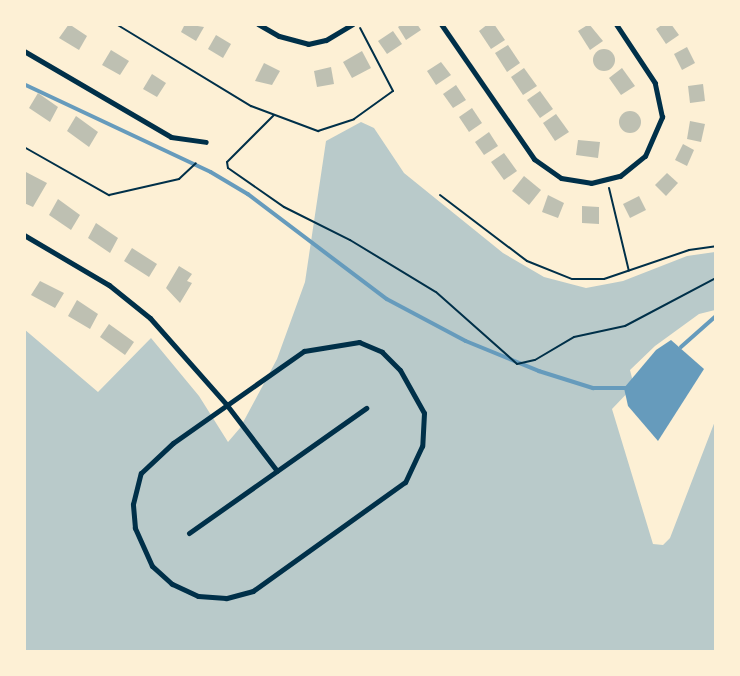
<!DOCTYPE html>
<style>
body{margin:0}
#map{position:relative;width:740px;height:676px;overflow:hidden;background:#fdf0d5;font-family:Cabin,sans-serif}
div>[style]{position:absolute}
.green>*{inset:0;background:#b9caca}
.water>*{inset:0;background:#669bbc}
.stream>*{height:3.5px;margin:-1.75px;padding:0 1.75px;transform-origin:1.75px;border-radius:1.75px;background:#669bbc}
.building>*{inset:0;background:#bec0b2}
.round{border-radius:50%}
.path>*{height:2px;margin:-1px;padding:0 1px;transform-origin:1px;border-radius:1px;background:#003049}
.minor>*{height:5px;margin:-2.5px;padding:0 2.5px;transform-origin:2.5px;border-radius:2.5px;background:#003049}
span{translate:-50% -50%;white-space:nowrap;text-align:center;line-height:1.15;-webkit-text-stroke:6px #fdf0d5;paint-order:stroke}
.frame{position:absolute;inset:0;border:26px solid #fdf0d5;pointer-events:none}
</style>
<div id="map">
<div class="green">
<i style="clip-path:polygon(361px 122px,374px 128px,404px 173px,503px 253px,544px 277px,586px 288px,623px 281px,687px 256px,715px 252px,715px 310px,699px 314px,655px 346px,630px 370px,634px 386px,612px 409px,653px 544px,663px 545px,670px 538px,715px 421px,715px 651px,25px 651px,24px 329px,98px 392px,151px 338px,199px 396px,228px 442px,240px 428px,277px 359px,305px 282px,326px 141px)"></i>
</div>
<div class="water">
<i style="clip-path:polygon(671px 340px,704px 369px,658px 441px,628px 406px,624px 388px,656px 350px)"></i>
</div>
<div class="stream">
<i style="left:26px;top:85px;width:204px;rotate:25.2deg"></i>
<i style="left:211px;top:172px;width:43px;rotate:30.7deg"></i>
<i style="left:248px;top:194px;width:174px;rotate:37.1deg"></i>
<i style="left:387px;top:299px;width:89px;rotate:28deg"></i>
<i style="left:466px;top:341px;width:79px;rotate:22.3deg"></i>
<i style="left:539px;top:371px;width:57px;rotate:17.5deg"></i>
<i style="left:593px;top:388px;width:36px"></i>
<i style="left:681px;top:347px;width:47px;rotate:-41.5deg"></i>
</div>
<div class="building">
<i style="clip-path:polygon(69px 24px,87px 36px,79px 50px,59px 38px)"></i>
<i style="clip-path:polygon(185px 24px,204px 27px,196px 41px,181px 32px)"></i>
<i style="clip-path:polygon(402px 24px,417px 24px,421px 30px,406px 40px,398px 27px)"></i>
<i style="clip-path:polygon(488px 24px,494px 24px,505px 40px,491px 49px,479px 31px)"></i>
<i style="clip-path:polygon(589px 24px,603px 41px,590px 50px,578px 31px)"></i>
<i style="clip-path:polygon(663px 24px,671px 24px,679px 35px,666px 44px,656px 29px)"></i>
<i style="clip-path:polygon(393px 31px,402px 44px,387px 54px,378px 41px)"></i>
<i style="clip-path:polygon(216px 35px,231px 44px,223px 58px,208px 49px)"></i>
<i style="clip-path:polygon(508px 45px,520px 63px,507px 72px,495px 53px)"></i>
<i style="clip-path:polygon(687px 47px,695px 63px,682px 70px,674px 54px)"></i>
<i class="round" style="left:593px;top:49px;width:22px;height:22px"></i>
<i style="clip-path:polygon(111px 50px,129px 61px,120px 75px,102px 65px)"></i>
<i style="clip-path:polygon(362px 51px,371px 68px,352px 78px,343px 62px)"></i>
<i style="clip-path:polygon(441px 62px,451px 75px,436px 85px,427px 71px)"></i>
<i style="clip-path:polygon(264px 63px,280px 71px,272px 85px,255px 81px)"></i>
<i style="clip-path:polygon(331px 67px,334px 84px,317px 87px,314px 71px)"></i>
<i style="clip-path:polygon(524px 68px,537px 86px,523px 95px,511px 77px)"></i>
<i style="clip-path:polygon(622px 68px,635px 86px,621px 95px,609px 78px)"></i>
<i style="clip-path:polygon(152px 74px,166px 83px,157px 97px,143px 89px)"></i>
<i style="clip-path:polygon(703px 84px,705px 101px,690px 103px,688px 86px)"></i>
<i style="clip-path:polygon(456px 85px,466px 100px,453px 108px,443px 94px)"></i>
<i style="clip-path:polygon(540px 91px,553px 109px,540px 118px,527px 100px)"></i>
<i style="clip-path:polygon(38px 93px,58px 107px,50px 122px,29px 108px)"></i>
<i style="clip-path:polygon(472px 108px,482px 123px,469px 132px,459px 117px)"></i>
<i class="round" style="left:619px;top:111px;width:22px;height:22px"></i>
<i style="clip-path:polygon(556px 114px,569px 132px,555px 141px,543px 123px)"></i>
<i style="clip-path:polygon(76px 116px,98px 132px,89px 147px,67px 131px)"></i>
<i style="clip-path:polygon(690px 121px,705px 124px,701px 142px,687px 139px)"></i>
<i style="clip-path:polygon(489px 132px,498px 146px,484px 155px,475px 142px)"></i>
<i style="clip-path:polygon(578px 140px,600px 142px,598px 158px,576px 155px)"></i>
<i style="clip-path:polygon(683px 144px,694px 150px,687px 166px,675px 160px)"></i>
<i style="clip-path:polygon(504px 153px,517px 171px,504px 180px,491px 162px)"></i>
<i style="clip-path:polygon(24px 171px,47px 183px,33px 207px,24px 203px)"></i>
<i style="clip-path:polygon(667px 173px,678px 183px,666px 196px,655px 185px)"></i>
<i style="clip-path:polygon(524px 176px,541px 190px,529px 205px,512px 191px)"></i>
<i style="clip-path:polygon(548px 195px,564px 203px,558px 218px,542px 212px)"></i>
<i style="clip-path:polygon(639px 196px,646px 210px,630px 218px,623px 204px)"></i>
<i style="clip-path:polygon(58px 199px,80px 215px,71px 230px,49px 215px)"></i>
<i style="clip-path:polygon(582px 206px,599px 207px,599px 224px,582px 223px)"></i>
<i style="clip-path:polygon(96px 223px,118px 238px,110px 253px,88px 238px)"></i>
<i style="clip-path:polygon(132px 248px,157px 264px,149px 277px,124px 261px)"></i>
<i style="clip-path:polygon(179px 266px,192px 274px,187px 281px,192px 283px,180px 303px,166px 288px)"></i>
<i style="clip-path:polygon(40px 281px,64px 293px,55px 308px,31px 295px)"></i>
<i style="clip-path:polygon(77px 300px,98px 314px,90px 329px,68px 316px)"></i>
<i style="clip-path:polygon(109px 324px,134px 342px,125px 355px,100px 337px)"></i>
</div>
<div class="path">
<i style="left:116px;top:24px;width:158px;rotate:31.3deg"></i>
<i style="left:251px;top:106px;width:72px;rotate:20.5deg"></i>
<i style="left:318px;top:131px;width:38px;rotate:-18deg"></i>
<i style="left:354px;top:119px;width:48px;rotate:-35.7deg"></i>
<i style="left:393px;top:91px;width:71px;rotate:-117.6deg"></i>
<i style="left:274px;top:115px;width:66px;rotate:135deg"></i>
<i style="left:227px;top:162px;width:6px;rotate:81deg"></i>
<i style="left:228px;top:168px;width:68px;rotate:34.9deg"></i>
<i style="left:284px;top:207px;width:74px;rotate:26.6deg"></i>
<i style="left:350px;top:240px;width:100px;rotate:31.2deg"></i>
<i style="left:436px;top:292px;width:108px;rotate:41.6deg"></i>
<i style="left:517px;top:364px;width:18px;rotate:-13deg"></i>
<i style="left:535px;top:360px;width:45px;rotate:-30.5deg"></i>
<i style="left:574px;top:337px;width:52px;rotate:-12.2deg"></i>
<i style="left:625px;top:326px;width:103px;rotate:-27.8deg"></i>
<i style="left:24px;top:147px;width:98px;rotate:29.5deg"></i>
<i style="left:109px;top:195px;width:72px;rotate:-12.9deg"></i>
<i style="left:179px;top:179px;width:23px;rotate:-43deg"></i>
<i style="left:609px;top:188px;width:85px;rotate:76.5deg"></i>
<i style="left:440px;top:195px;width:109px;rotate:37.2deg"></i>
<i style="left:527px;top:261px;width:48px;rotate:21.8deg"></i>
<i style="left:572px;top:279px;width:32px"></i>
<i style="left:604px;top:279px;width:90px;rotate:-18.8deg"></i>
<i style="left:689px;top:250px;width:27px;rotate:-8deg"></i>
</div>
<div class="minor">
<i style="left:258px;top:24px;width:24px;rotate:30deg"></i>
<i style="left:279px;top:36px;width:30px;rotate:15deg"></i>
<i style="left:308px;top:44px;width:18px;rotate:-13deg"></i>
<i style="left:326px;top:40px;width:31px;rotate:-31deg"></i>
<i style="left:441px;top:24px;width:164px;rotate:55.4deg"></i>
<i style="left:534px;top:159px;width:33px;rotate:35deg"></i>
<i style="left:561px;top:178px;width:30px;rotate:9deg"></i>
<i style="left:591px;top:183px;width:30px;rotate:-14deg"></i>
<i style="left:620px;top:176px;width:32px;rotate:-39deg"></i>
<i style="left:645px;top:156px;width:43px;rotate:-66.4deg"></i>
<i style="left:662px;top:117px;width:35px;rotate:-102deg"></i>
<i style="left:655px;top:83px;width:71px;rotate:-123.5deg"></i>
<i style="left:24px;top:51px;width:170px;rotate:30.3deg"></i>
<i style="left:171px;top:137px;width:35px;rotate:8deg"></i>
<i style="left:24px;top:235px;width:99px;rotate:30.5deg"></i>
<i style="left:109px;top:285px;width:53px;rotate:38.8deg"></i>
<i style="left:150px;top:318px;width:115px;rotate:48.5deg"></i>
<i style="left:226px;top:404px;width:84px;rotate:52.7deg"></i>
<i style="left:359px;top:342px;width:25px;rotate:23deg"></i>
<i style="left:382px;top:352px;width:25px;rotate:45deg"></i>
<i style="left:400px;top:370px;width:49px;rotate:60.8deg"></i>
<i style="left:424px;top:413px;width:33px;rotate:93deg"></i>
<i style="left:422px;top:446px;width:40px;rotate:115deg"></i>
<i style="left:405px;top:482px;width:187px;rotate:144.4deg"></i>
<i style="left:253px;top:591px;width:28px;rotate:165deg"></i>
<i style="left:226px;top:598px;width:28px;rotate:-176deg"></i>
<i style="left:198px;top:596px;width:29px;rotate:-155deg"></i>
<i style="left:172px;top:584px;width:27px;rotate:-138deg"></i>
<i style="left:152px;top:566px;width:42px;rotate:-114.1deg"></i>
<i style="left:135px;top:528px;width:24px;rotate:-95deg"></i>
<i style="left:133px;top:504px;width:32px;rotate:-76deg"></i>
<i style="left:141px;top:473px;width:44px;rotate:-43.2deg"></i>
<i style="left:173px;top:443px;width:160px;rotate:-35.1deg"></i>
<i style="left:304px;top:351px;width:56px;rotate:-9.3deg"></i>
<i style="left:189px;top:533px;width:217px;rotate:-35.2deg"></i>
</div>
<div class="frame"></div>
</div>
